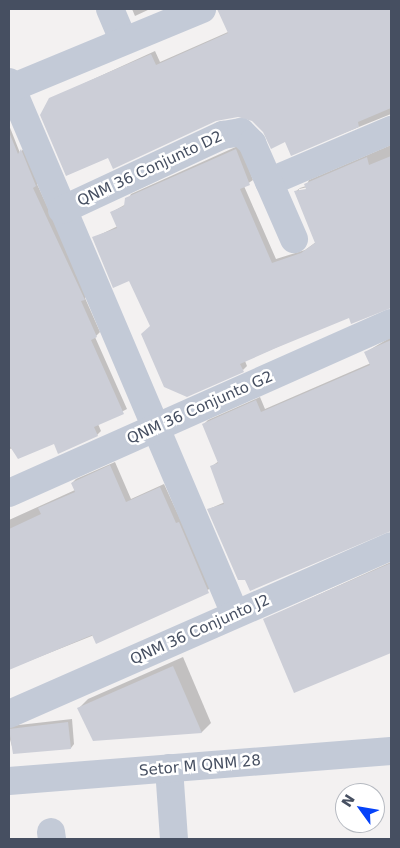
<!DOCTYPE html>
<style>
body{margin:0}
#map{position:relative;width:400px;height:848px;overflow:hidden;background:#f3f1f1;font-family:"DejaVu Sans",sans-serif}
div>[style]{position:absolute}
.shadow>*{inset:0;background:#0003}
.building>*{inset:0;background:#ccced7}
.minor>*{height:28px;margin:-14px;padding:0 14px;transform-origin:14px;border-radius:14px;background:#c3cad7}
span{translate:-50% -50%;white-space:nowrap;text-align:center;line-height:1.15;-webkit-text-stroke:5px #fff;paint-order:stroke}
.street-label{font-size:15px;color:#464f61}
.frame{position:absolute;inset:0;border:10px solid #464f61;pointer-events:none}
.north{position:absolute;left:335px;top:783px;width:50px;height:50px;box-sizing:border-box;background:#fff;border:1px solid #b5b9c0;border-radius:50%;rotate:302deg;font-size:14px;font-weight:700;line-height:20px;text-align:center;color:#464f61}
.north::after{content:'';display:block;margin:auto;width:18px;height:22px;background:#0542f9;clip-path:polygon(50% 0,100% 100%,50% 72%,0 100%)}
</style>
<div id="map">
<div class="shadow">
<i style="clip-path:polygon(132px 9px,150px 9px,135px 16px)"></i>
<i style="clip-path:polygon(257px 9px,391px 9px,391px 114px,292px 154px,286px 141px,264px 131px,253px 120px,239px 115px,216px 120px,109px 156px,50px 99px,155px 51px,160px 62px,228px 32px,229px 21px)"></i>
<i style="clip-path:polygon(9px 125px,20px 153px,25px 147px,39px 182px,37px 184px,88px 295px,85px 298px,100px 332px,95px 337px,127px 409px,98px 424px,101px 431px,97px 435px,9px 449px)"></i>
<i style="clip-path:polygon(evenodd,240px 145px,253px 180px,244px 186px,276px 259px,305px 250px,316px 242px,295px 192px,300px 188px,306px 186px,309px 180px,391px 145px,391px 306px,352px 322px,349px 316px,245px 361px,247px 366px,243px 370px,152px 326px,130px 279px,93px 238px,118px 226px,112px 212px,126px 204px,131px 194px,240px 145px,312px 186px,312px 189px,299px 192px,299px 189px,312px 186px)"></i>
<i style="clip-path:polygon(391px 337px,391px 531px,209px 509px,225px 502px,212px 466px,219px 461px,204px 424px,208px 420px,260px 397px,265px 409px,371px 363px,366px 352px)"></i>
<i style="clip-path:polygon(115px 462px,131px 499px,164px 484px,212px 588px,9px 669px,9px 520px,75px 490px,72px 483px,76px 479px)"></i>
<i style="clip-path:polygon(391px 562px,391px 650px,295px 691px,265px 619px)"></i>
<i style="clip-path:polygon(183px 657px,211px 723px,202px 732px,94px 740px,79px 708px,88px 699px)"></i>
<i style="clip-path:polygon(72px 719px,74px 744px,71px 748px,14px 753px,9px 736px,10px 726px)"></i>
</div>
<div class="building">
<i style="clip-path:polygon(217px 9px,391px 9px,391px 108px,358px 122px,359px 127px,291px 156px,285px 142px,271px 149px,263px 132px,252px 121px,238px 117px,216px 121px,113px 169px,108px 158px,66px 176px,40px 115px,49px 98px,151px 54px,156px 65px,228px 33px)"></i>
<i style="clip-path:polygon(9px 132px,18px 154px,21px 149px,36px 186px,33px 188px,85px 300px,81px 301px,97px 337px,91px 340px,124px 414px,94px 427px,98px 436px,58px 454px,54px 444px,18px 459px,9px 445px)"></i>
<i style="clip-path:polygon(236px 149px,250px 185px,240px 189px,272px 263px,301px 253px,315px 243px,294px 191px,306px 189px,304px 184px,367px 157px,369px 165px,391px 156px,391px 308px,351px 324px,349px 318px,276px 348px,240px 364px,244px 372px,187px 397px,164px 387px,141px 334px,150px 326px,129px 281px,113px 288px,92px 237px,117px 228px,110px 212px,124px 206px,125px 198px)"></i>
<i style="clip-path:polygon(391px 340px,391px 531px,250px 591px,245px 580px,238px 580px,207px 509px,224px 504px,210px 466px,218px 463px,202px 424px,256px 400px,261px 412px,370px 365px,364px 352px)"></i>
<i style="clip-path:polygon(110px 465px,126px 502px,160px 487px,176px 523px,179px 522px,209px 593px,96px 644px,92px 635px,9px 670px,9px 529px,41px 514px,38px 508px,75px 492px,71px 483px)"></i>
<i style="clip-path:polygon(391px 563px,391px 653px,294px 693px,263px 619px)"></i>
<i style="clip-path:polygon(173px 666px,202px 733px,93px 741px,77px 708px)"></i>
<i style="clip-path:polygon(68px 722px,71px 749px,13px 754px,9px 729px)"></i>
</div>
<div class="minor">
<i style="left:110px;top:9px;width:34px;rotate:67deg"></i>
<i style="left:9px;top:82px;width:578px;rotate:66.98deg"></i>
<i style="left:9px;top:89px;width:209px;rotate:-22.5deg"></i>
<i style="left:269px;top:182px;width:133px;rotate:-23.1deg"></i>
<i style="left:62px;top:210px;width:178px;rotate:-25deg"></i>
<i style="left:223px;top:135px;width:18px;rotate:-9deg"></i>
<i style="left:241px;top:132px;width:16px;rotate:45deg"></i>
<i style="left:252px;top:143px;width:105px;rotate:66.4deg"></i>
<i style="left:9px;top:493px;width:418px;rotate:-24deg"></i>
<i style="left:9px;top:714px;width:417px;rotate:-23.7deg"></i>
<i style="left:169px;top:768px;width:71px;rotate:86deg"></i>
<i style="left:9px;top:781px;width:383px;rotate:-4.5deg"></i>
<i style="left:51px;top:832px;width:7px;rotate:82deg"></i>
</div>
<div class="street-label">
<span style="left:150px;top:169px;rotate:-25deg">QNM 36 Conjunto D2</span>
<span style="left:200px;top:408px;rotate:-24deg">QNM 36 Conjunto G2</span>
<span style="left:200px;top:630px;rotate:-24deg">QNM 36 Conjunto J2</span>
<span style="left:200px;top:766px;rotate:-5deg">Setor M QNM 28</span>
</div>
<div class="frame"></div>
<div class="north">N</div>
</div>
